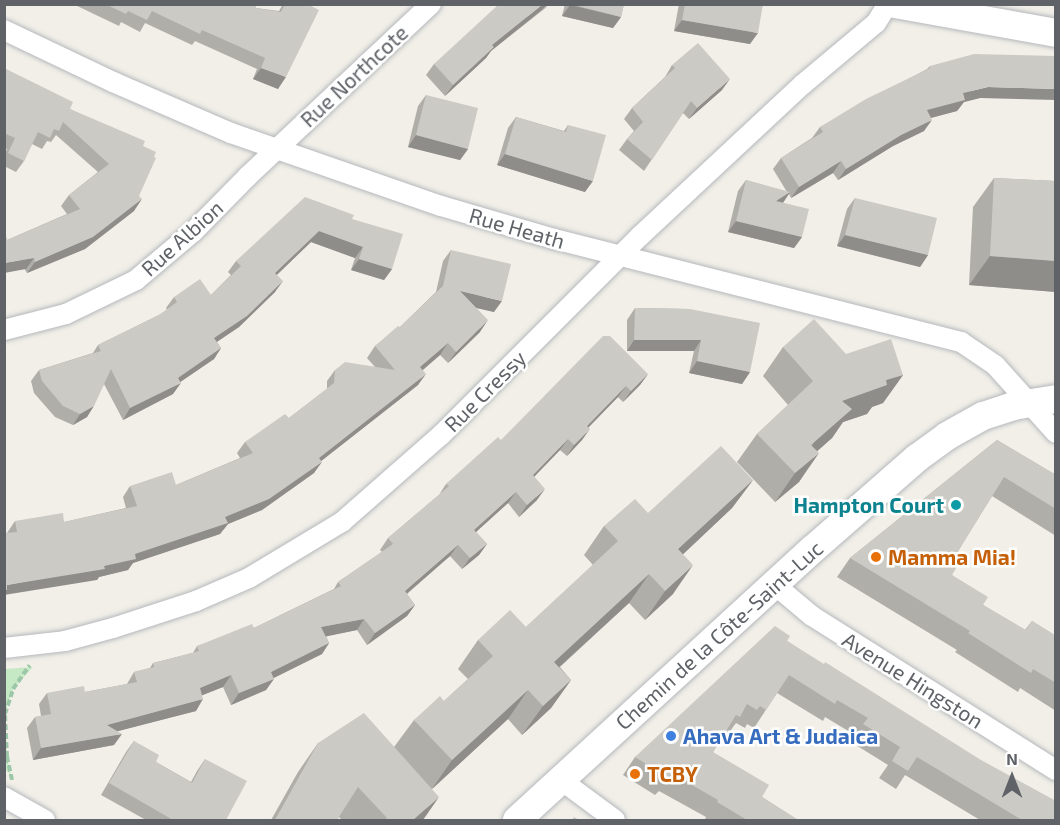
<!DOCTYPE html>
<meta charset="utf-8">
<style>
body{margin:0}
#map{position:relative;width:1060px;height:825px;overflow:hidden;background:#f1efe8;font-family:"Exo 2",sans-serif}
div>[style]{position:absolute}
.green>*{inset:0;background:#c5e8c5}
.path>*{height:4px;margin-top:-2px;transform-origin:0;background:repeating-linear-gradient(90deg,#9cc7a9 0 6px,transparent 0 9px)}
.roads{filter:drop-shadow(0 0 2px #b5b8bc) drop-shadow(0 0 2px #b5b8bc)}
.street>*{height:20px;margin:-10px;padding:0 10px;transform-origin:10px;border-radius:10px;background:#fff}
.secondary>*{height:28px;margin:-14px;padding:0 14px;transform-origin:14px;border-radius:14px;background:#fff}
.wall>*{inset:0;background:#afaea9}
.shaded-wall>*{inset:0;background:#8f8d8a}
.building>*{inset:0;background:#cccac5}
.dots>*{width:16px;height:16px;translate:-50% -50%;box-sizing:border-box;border:3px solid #fff;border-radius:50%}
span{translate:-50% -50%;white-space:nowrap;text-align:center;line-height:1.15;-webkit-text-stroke:5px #fff;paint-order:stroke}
.street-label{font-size:21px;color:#5f6368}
.culture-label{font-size:21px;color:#0d838f;font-weight:700}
.right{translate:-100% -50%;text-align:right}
.food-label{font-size:21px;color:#c56008;font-weight:700}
.left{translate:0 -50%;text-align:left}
.shop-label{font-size:21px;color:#366cbe;font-weight:700}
.frame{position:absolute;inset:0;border:6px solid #5f6368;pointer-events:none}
.north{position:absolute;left:982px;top:747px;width:60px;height:60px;-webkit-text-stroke:4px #fff;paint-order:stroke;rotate:0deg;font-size:16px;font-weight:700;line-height:24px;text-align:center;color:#5f6368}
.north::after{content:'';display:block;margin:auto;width:21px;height:27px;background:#5f6368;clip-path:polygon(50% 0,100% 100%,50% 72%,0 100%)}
</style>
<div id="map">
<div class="green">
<i style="clip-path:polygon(33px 667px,13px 689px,5px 714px,7px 757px,11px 774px,5px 770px,5px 669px)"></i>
</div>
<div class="path">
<i style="left:12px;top:780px;width:24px;rotate:-102deg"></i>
<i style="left:7px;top:757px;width:43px;rotate:-92.7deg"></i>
<i style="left:5px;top:714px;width:26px;rotate:-72deg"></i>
<i style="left:13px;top:689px;width:29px;rotate:-55deg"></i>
</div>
<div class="roads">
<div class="street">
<i style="left:4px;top:30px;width:121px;rotate:25.5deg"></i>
<i style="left:113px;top:82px;width:129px;rotate:23.4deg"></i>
<i style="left:231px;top:133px;width:222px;rotate:19.2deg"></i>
<i style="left:441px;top:206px;width:118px;rotate:16.3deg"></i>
<i style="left:554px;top:239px;width:420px;rotate:14.2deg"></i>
<i style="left:961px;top:342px;width:41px;rotate:34.1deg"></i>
<i style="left:995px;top:365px;width:91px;rotate:48.1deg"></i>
<i style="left:4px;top:330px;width:64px;rotate:-14.5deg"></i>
<i style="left:66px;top:314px;width:78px;rotate:-25.9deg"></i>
<i style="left:136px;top:280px;width:75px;rotate:-40.1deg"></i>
<i style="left:193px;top:232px;width:78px;rotate:-45.5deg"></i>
<i style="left:248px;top:176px;width:251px;rotate:-43.2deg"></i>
<i style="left:775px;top:585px;width:48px;rotate:40deg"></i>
<i style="left:812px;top:616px;width:289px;rotate:32.3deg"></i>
<i style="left:4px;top:648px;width:61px;rotate:-6.5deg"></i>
<i style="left:65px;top:641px;width:50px;rotate:-15.2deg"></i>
<i style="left:113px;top:628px;width:87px;rotate:-18deg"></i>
<i style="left:196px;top:601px;width:58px;rotate:-23.5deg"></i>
<i style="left:249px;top:578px;width:109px;rotate:-31.1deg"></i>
<i style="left:342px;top:522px;width:132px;rotate:-41.3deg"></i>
<i style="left:441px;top:435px;width:281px;rotate:-45deg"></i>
<i style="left:640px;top:236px;width:221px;rotate:-43deg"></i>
<i style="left:802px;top:85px;width:97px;rotate:-40deg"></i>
<i style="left:876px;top:23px;width:22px;rotate:-58deg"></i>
<i style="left:561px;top:780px;width:67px;rotate:36.5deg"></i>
<i style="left:4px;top:797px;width:47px;rotate:29.3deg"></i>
</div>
<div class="secondary">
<i style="left:895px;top:4px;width:164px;rotate:10.2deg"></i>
<i style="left:517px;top:820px;width:401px;rotate:-42.5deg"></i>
<i style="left:813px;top:549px;width:138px;rotate:-41.2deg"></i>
<i style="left:917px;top:458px;width:37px;rotate:-36deg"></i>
<i style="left:947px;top:436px;width:41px;rotate:-29.1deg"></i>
<i style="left:983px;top:416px;width:32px;rotate:-18deg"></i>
<i style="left:1013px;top:406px;width:44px;rotate:-9.2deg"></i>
</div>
</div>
<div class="wall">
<i style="clip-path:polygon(73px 4px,255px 4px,256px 8px,279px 11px,283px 4px,307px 4px,278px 89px,253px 79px,257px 69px,195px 41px,192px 45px,145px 23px,140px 32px,121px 22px,119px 26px)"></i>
<i style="clip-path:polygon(565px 4px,624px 4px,621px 17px,613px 28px,562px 16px)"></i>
<i style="clip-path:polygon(679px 4px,763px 4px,750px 44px,674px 31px)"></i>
<i style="clip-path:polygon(548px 6px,491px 51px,486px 58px,445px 96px,426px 75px,434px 64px)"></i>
<i style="clip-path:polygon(672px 65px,722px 90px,689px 119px,683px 113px,644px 171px,619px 150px,627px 139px,634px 131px,624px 119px,632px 108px,665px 77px)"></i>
<i style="clip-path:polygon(930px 66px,980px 98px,964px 102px,957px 111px,931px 118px,924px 131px,893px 146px,838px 180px,833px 173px,791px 198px,789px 194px,783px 203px,802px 237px,794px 248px,728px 232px,738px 191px,746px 180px,787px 192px,773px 169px,781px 158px,812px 138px,820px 127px,927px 69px)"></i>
<i style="clip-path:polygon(4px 68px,70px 109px,143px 146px,139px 196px,134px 211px,85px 249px,27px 273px,7px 240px,67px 214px,61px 206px,69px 195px,98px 172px,56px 135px,51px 142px,47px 141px,42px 149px,32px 144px,24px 161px,16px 172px,4px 166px,4px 155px,7px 149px,4px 148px)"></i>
<i style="clip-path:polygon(426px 95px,468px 149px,460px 160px,408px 147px,418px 106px)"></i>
<i style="clip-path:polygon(516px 117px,564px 131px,568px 125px,585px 192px,497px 165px,508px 128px)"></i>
<i style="clip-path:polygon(994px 178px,1056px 181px,1056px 292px,969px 285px,973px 207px)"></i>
<i style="clip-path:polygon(855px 198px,928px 255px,920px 267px,837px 246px,847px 209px)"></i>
<i style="clip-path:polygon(352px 219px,392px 269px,384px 280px,351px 270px,355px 258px,311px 242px,277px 275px,275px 292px,239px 327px,217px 342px,221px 348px,214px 359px,180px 382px,173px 394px,123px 420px,104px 384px,87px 417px,73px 425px,55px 417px,34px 393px,31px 381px,39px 370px,93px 353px,98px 345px,159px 315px,167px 310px,166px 308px,174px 297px,211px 295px,231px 275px,228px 272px,236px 261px)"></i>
<i style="clip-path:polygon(451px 250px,494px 312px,476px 308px,480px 332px,448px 363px,440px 355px,423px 370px,418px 385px,321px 461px,314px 473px,262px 510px,228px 524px,220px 534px,133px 563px,128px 570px,99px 577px,97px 580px,7px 533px,15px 521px,64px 522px,126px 508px,123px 497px,130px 486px,176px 485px,240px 458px,237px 453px,245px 442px,289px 418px,327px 389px,327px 381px,335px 370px,375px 367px,367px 358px,375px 346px,400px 327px,436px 292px,443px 261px)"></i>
<i style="clip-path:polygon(635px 308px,690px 309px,750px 372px,742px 384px,689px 373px,694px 351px,627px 351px,627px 320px)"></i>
<i style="clip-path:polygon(783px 347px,846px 354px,903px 375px,883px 403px,872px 407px,867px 414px,843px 422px,832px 438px,817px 451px,799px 482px,775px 502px,737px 462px,757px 434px,788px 405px,763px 376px)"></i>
<i style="clip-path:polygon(648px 374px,640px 385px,623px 402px,618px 397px,589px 427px,582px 440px,567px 456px,560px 450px,534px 477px,537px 500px,519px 517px,508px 503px,476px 532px,487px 544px,479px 555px,462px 569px,450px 556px,407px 594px,415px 605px,407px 616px,367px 645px,357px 630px,326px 636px,329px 643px,322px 654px,274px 678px,266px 690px,231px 705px,223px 687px,202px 695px,196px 711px,118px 731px,114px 745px,33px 760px,27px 728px,35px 717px,41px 716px,39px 704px,47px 693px,85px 692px,127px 684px,134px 672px,150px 668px,153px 663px,193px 653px,197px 646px,254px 628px,334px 589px,338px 582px,382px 552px,380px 550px,388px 538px,439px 495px,446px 484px,501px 440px)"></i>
<i style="clip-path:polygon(997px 440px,1056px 475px,1056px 536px,992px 496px,952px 561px,952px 575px,983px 605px,1025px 630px,1032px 621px,1056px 636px,1056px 711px,1020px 688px,1018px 692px,955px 652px,957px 650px,837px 577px,850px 558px)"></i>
<i style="clip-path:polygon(753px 480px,732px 508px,683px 554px,673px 594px,645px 620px,629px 603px,560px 667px,571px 680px,551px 708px,522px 735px,508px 719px,432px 789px,423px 820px,342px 820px,339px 817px,337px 820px,271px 820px,298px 772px,318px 743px,394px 747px,414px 720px,444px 701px,468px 679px,458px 669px,478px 640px,526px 627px,593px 565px,584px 555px,604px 526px,648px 513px)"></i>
<i style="clip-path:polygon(787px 641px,1056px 820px,980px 820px,905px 775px,896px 789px,879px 778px,888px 765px,851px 742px,855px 735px,825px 717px,823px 721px,777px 693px,754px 728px,747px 724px,745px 728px,736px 723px,728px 734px,725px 733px,713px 752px,762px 797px,798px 820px,707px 820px,705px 819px,706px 817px,659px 791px,655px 795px,623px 775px,635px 757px)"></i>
<i style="clip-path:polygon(134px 741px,156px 762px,191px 782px,197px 771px,205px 759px,226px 820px,146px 820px,101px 795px,126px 752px)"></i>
</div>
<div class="shaded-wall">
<i style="clip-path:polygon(543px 4px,549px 4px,491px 51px,486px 58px,445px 96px,453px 85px,492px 45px)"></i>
<i style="clip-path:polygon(570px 5px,621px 17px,613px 28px,562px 16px)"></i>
<i style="clip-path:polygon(682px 20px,758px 33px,750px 44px,674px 31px)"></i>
<i style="clip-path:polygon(261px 68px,286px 77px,278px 89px,253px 79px)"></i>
<i style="clip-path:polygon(730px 79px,722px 90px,689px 119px,697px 108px)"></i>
<i style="clip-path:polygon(988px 87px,1056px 89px,1056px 100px,980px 98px,964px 102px,957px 111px,919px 121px,927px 110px,963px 93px)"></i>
<i style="clip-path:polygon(932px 120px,924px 131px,893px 146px,838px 180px,846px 169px,901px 135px)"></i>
<i style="clip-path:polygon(416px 135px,468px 149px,460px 160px,408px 147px)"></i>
<i style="clip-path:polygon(505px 154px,593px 181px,585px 192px,497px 165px)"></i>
<i style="clip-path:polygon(841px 161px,833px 173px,791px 198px,799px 187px)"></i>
<i style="clip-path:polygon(790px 192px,782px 204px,776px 201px)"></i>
<i style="clip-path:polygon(142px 199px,134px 211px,85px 249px,27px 273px,35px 262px)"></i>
<i style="clip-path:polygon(736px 221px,802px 237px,794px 248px,728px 232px)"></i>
<i style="clip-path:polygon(319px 231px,363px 247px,355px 258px,311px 242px,267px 284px,275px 273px)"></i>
<i style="clip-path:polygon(845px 235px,928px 255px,920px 267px,837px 246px)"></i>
<i style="clip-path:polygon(990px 256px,1056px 261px,1056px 292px,969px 285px)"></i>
<i style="clip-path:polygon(34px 258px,26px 269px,4px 273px,4px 263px)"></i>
<i style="clip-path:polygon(359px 259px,392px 269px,384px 280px,351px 270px)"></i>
<i style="clip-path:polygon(283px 281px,275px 292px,239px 327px,206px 349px,214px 338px)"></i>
<i style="clip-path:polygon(460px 291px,502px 301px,494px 312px,452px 302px)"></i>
<i style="clip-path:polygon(488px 320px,480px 332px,448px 363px,456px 352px)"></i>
<i style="clip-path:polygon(634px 340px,701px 340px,694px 351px,627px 351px)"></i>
<i style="clip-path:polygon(448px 343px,440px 355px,413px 378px,420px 367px)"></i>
<i style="clip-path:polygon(221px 348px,214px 359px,173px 387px,181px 383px,173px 394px,123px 420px,130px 408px)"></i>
<i style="clip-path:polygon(697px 361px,750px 372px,742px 384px,689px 373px)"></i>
<i style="clip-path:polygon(426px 374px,418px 385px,311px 469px,319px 458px)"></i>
<i style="clip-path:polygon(648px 374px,640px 385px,623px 402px,631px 391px)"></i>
<i style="clip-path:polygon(903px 375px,883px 403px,872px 407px,867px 414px,843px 422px,832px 438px,794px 472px,842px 401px,886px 380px)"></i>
<i style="clip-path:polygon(626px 386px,618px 397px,579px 437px,587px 426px)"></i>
<i style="clip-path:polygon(94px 406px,87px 417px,73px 425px,80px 414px)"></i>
<i style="clip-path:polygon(590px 429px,582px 440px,567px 456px,574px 445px)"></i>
<i style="clip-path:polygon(568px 439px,560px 450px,525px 486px,533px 475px)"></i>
<i style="clip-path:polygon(819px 453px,799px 482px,775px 502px,795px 473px)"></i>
<i style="clip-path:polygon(322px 462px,314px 473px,262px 510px,228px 524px,220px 534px,133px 563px,128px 570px,99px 577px,97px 580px,4px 595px,4px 589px,7px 585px,104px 566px,225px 517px)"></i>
<i style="clip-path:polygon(753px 480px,732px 508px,658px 578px,678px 549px)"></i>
<i style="clip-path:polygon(545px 489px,537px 500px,519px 517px,527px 505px)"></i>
<i style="clip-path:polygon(516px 492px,508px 503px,466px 541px,474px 530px)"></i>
<i style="clip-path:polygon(487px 544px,479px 555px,462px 569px,470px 558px)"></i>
<i style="clip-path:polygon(458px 545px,450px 556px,397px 602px,405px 591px)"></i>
<i style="clip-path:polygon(693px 565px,673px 594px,645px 620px,665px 591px)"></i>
<i style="clip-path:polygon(649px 574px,629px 603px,534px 690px,554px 662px)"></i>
<i style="clip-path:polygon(415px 605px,407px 616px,367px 645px,375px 633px)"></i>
<i style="clip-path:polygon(364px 619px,357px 630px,314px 639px,321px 627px)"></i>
<i style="clip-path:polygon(329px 643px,322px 654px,263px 683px,271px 672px)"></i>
<i style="clip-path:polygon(231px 675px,223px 687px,193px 699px,200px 688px)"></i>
<i style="clip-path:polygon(274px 679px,266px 690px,231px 705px,239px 693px)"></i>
<i style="clip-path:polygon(571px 680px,551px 708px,522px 735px,543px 706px)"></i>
<i style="clip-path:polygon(528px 690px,508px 719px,432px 789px,452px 760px)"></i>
<i style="clip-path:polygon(203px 699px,196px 711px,99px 736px,107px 725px)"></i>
<i style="clip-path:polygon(122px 734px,114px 745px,33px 760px,41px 748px)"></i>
<i style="clip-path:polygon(439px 797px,423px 820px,413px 820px)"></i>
</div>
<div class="building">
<i style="clip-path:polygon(105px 4px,255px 4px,256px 8px,281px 12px,285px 4px,307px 4px,319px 10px,286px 77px,261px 68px,265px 58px,202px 30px,200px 34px,152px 11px,147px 20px,128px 11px,126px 14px)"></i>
<i style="clip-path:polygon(499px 4px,543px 4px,492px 45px,494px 47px,453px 85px,434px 64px)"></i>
<i style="clip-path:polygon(570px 4px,624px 4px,621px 17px)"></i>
<i style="clip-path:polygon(685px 4px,763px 4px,758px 33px,682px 20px)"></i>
<i style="clip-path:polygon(698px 43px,730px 79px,697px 108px,691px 101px,652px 160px,627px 139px,643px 122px,632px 108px,675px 68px,672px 65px)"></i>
<i style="clip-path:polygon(974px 54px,1056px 56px,1056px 89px,988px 87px,963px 93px,965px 100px,927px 110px,932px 120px,901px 135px,846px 169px,841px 161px,799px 187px,781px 158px,823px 132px,820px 127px,866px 99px,930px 68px,930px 66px)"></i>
<i style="clip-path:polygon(4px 68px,73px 102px,70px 109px,145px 141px,143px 146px,156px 152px,154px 157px,156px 158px,139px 196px,142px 199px,93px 237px,35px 262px,34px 258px,4px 263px,4px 225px,7px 240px,80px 209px,69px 195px,109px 164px,63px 122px,59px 131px,54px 129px,50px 138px,38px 132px,24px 161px,8px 153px,15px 138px,4px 133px)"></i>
<i style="clip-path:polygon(426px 95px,478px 108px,468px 149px,416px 135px)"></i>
<i style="clip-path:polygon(516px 117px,566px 132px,568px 125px,606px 135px,593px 181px,505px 154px)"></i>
<i style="clip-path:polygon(994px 178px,1056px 181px,1056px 261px,990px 256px)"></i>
<i style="clip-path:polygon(746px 180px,790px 192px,776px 201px,809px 209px,802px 237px,736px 221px)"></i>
<i style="clip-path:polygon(305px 197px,354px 215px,352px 219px,403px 234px,392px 269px,359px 259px,363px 247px,319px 231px,275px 273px,283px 281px,247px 316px,214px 338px,221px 348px,178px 378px,181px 383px,130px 408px,111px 369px,94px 406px,80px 414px,63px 406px,42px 381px,39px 370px,101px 351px,98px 345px,159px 315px,177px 302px,174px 297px,200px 279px,211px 295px,241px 266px,236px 261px)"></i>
<i style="clip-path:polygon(855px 198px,937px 218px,928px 255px,845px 235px)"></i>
<i style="clip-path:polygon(451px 250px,511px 264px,502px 301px,460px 291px,488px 320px,456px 352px,448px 343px,420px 367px,426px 374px,319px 458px,322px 462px,269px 499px,225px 517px,228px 523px,135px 554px,136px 559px,104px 566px,105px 569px,7px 585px,7px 590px,4px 590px,4px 533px,17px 532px,15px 521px,63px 513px,64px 522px,137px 506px,130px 486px,172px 472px,176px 485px,253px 453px,245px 442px,285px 414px,289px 418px,334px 383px,335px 370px,345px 362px,395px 370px,375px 346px,398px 326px,400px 327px,443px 286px)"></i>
<i style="clip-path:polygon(635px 308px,690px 309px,760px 323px,750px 372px,697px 361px,701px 340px,634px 340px)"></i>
<i style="clip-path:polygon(814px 319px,846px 354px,891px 339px,903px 375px,886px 380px,887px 385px,842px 401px,852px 409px,811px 445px,819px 453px,795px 473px,757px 434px,813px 381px,783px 347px)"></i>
<i style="clip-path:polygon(603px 336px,610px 336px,648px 374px,631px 391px,626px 386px,587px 426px,590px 429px,574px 445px,568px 439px,533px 475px,545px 489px,527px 505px,516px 492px,474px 530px,487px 544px,470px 558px,458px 545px,405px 591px,415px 605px,375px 633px,364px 619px,321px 627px,329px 643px,271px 672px,274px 679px,239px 693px,231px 675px,200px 688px,203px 699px,107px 725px,122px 734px,41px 748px,35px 717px,51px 714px,47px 693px,84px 686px,85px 692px,137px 682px,134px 672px,154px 667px,153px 663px,199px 651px,197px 646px,252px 624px,254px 628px,341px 586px,338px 582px,393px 544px,388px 538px,449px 486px,446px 484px,498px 437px,501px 440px)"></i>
<i style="clip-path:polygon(997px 440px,1056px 475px,1056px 509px,1004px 477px,952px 561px,958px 565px,952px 575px,988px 597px,983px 605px,1026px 630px,1032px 621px,1056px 636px,1056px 683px,1033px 669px,1031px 673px,968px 633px,970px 631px,850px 558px)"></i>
<i style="clip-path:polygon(721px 446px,753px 480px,678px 549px,693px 565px,665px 591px,649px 574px,554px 662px,571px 680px,543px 706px,528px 690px,452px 760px,414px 720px,440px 696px,444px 701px,493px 656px,478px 640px,510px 610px,526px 627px,618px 541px,604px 526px,635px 499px,648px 513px)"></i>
<i style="clip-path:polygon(775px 626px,790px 636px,787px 641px,824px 664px,825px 662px,981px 760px,1056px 801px,1056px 820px,1022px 820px,917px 757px,908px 771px,892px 761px,900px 747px,863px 724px,868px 718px,837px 700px,835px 704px,789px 675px,766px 710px,760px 706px,757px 710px,747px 704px,740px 717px,736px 715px,713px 752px,769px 785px,762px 797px,798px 820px,747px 820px,717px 802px,718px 800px,671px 773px,668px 778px,635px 757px)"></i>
<i style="clip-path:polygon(364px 713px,439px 797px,413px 820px,384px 820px,387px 818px,358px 787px,337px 820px,275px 820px,318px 743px)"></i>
<i style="clip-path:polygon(134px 741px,159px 755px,156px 762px,192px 783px,205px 759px,247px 781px,226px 820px,173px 820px,109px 783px)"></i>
<i style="clip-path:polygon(574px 817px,579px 820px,572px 820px)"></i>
</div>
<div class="dots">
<i style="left:956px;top:505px;background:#0f9aa8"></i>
<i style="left:876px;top:557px;background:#e8710a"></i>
<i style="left:671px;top:736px;background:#3f7fe0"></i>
<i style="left:635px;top:774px;background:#e8710a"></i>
</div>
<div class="street-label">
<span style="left:354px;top:76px;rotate:-43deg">Rue Northcote</span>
<span style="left:517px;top:228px;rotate:16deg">Rue Heath</span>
<span style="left:182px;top:238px;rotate:-42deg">Rue Albion</span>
<span style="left:485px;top:391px;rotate:-45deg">Rue Cressy</span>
<span style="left:719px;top:635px;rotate:-42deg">Chemin de la Côte-Saint-Luc</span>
<span style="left:913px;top:680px;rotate:32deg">Avenue Hingston</span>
</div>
<div class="culture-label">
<span class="right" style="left:944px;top:505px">Hampton Court</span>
</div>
<div class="food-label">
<span class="left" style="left:888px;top:557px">Mamma Mia!</span>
<span class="left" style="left:647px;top:774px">TCBY</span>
</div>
<div class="shop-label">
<span class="left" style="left:683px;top:736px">Ahava Art &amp; Judaica</span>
</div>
<div class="frame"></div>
<div class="north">N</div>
</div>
